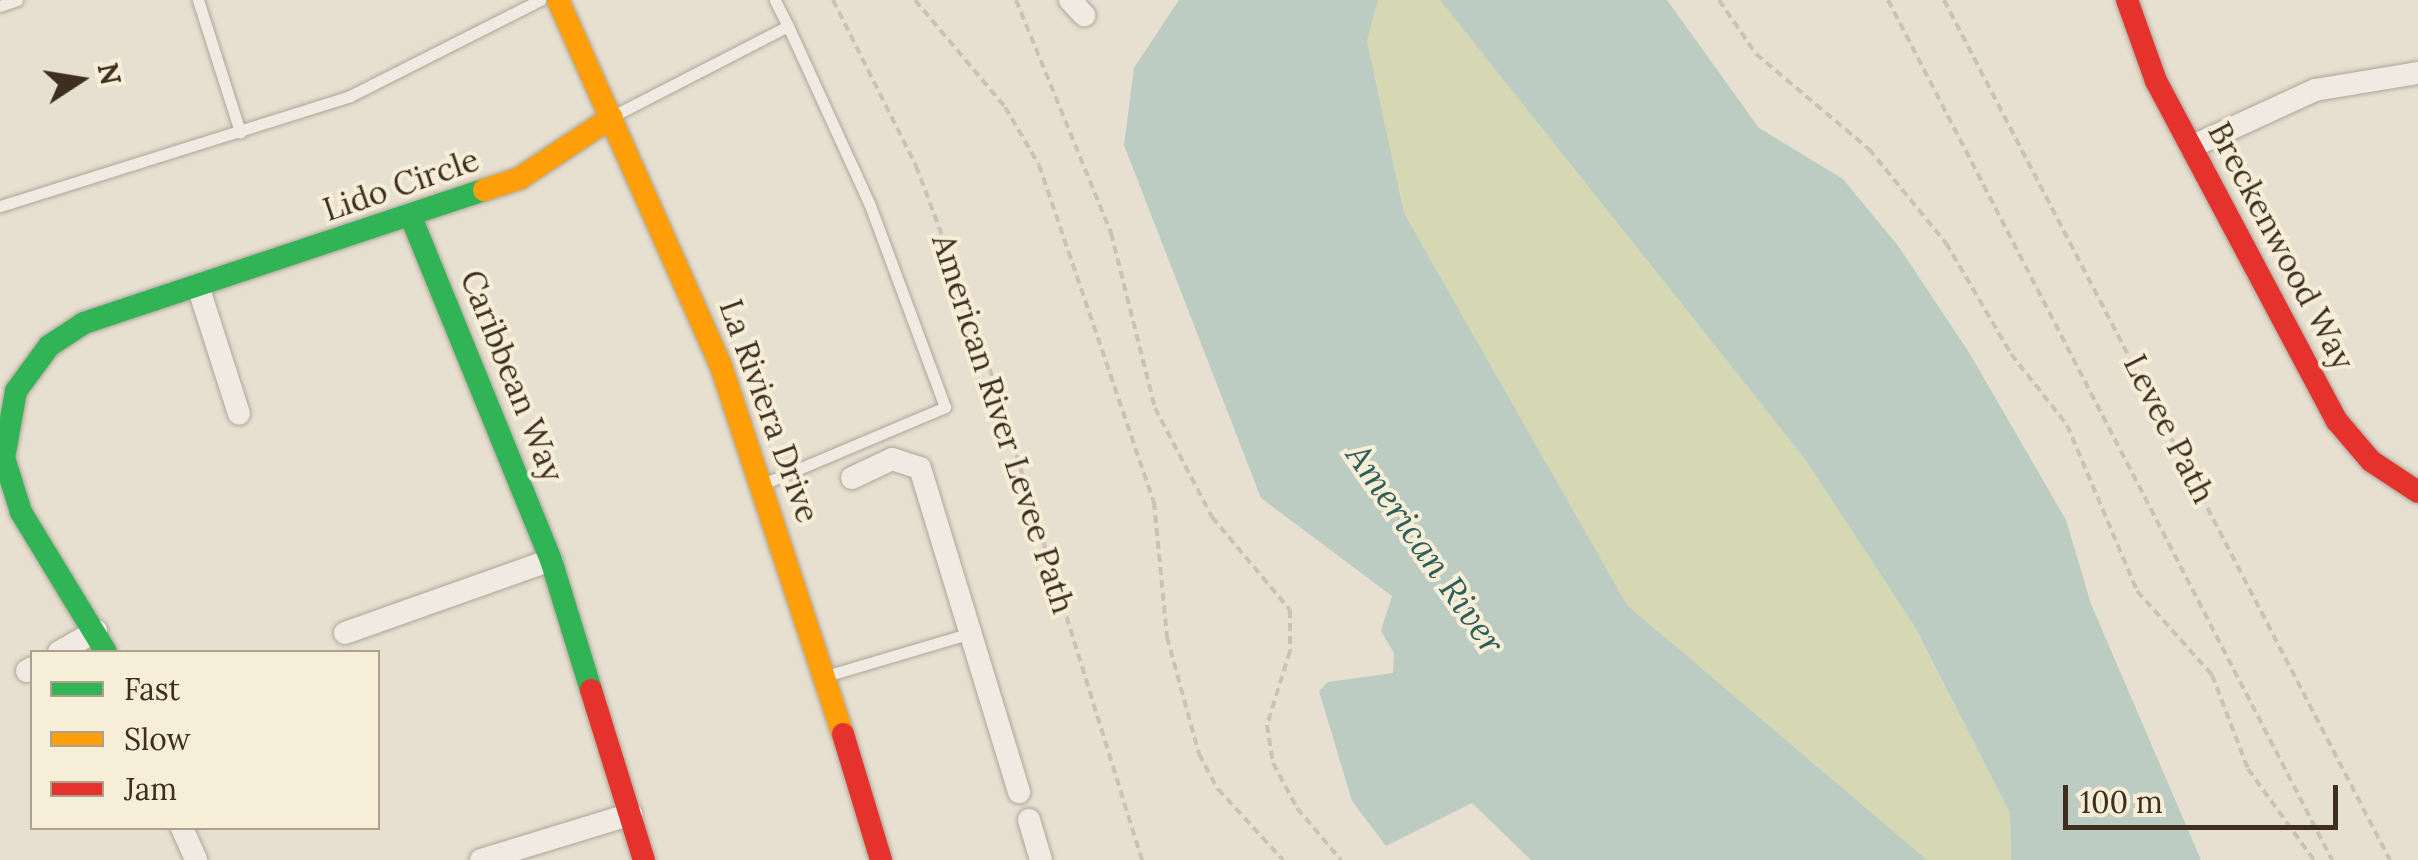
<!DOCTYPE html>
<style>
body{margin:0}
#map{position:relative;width:2418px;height:860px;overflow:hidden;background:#e7e0d1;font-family:Lora,serif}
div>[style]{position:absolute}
.green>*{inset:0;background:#d6d7b3}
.water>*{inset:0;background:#bcccc2}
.path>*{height:4px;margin-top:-2px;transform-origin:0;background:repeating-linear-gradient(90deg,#c8c2b9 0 8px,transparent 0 13px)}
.roads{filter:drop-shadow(0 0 2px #ada599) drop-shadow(0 0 2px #ada599)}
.lane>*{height:11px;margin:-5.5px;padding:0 5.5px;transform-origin:5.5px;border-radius:5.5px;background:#efebe3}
.street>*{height:22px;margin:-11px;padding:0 11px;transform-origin:11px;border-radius:11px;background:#efebe3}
.fast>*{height:22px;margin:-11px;padding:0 11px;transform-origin:11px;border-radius:11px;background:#30b455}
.slow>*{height:22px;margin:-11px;padding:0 11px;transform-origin:11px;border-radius:11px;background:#ff9f0a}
.jam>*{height:22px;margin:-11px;padding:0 11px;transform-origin:11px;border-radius:11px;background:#e5322d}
span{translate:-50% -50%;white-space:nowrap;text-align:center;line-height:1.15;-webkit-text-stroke:8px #f7eed8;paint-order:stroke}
.street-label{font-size:32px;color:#3d2e20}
.water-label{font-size:35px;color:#2f5d5a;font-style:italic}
.legend{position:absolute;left:30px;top:650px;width:350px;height:180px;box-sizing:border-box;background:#f7eed8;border:2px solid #ada18e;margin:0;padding:12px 18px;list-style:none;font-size:30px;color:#3d2e20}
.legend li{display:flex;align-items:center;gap:20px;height:50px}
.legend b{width:50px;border:2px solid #ada18e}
.north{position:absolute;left:30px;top:30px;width:100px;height:100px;-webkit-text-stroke:8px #f7eed8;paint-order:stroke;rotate:78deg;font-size:28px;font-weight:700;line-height:40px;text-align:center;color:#3d2e20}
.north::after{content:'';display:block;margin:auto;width:35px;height:45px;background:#3d2e20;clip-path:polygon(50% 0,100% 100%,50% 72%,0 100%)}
.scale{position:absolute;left:2063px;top:785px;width:275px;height:45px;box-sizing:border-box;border:5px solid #3d2e20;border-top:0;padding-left:12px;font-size:30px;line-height:35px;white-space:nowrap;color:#3d2e20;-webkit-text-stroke:8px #f7eed8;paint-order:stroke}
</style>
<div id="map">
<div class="green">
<i style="clip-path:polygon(1378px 0,1440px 0,1805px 459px,1915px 627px,2010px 813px,2011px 860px,1927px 860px,1627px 605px,1404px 213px,1367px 41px)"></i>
</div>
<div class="water">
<i style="clip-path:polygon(1179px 0,1378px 0,1367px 41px,1404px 213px,1627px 605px,1927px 860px,1531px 860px,1472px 803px,1386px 846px,1352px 801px,1319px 691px,1328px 682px,1393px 673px,1394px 653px,1381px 631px,1392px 596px,1261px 498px,1124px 145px,1134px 68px)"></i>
<i style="clip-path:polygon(1440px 0,1667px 0,1759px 128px,1843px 179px,1899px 247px,1970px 354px,2066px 520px,2091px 604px,2201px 860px,2011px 860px,2010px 813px,1915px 627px,1805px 459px)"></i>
</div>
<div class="path">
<i style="left:833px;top:0;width:186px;rotate:63.4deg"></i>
<i style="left:916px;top:166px;width:176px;rotate:69.4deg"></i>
<i style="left:978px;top:331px;width:554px;rotate:72.78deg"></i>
<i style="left:915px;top:0;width:140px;rotate:49.9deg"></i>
<i style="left:1005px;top:107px;width:67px;rotate:59.6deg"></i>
<i style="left:1039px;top:165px;width:356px;rotate:71.2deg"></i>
<i style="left:1154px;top:502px;width:136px;rotate:84.5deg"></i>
<i style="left:1167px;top:637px;width:121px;rotate:74.7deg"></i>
<i style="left:1199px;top:754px;width:40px;rotate:62deg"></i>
<i style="left:1218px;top:789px;width:96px;rotate:47.5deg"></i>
<i style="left:1016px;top:0;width:252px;rotate:67.8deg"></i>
<i style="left:1111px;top:233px;width:180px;rotate:75.9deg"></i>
<i style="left:1155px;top:408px;width:123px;rotate:62.4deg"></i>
<i style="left:1212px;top:517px;width:121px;rotate:50deg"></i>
<i style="left:1290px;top:610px;width:41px;rotate:90deg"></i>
<i style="left:1290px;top:651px;width:77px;rotate:107.3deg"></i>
<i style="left:1267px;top:725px;width:38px;rotate:81deg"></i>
<i style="left:1273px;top:763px;width:51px;rotate:61.9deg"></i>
<i style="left:1297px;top:808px;width:68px;rotate:49.8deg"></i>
<i style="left:1719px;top:0;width:65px;rotate:55.6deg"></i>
<i style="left:1756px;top:54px;width:148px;rotate:40.1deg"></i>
<i style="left:1869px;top:149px;width:122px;rotate:50.7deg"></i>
<i style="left:1946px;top:243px;width:129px;rotate:59.6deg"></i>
<i style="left:2011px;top:354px;width:90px;rotate:51.7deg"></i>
<i style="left:2067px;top:425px;width:180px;rotate:67.1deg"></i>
<i style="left:2137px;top:591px;width:113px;rotate:48.2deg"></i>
<i style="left:2212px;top:675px;width:101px;rotate:69deg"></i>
<i style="left:2248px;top:769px;width:112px;rotate:54deg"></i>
<i style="left:1888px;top:0;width:968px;rotate:62.69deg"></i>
<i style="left:1944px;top:0;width:969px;rotate:62.59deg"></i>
</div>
<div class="roads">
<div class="lane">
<i style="left:198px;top:0;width:139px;rotate:72.3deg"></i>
<i style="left:0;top:6px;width:18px;rotate:-19deg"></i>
<i style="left:613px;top:116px;width:197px;rotate:-27.2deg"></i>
<i style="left:788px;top:26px;width:29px;rotate:-117deg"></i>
<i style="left:0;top:206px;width:367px;rotate:-17.4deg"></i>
<i style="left:350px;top:96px;width:213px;rotate:-26.8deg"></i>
<i style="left:763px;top:484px;width:198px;rotate:-22.9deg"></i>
<i style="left:945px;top:407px;width:218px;rotate:-110.4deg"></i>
<i style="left:869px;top:203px;width:195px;rotate:-114.6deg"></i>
<i style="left:826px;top:676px;width:151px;rotate:-16.5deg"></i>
</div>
<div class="street">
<i style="left:1070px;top:0;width:21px;rotate:47deg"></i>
<i style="left:2191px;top:147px;width:136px;rotate:-24.7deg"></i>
<i style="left:2315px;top:90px;width:104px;rotate:-9.4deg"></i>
<i style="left:198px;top:286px;width:134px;rotate:72.2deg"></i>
<i style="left:852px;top:478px;width:44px;rotate:-25.4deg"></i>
<i style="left:892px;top:459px;width:29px;rotate:18deg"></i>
<i style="left:920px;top:468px;width:339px;rotate:73deg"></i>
<i style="left:345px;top:633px;width:219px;rotate:-19.5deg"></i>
<i style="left:59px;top:652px;width:43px;rotate:-29.6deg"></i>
<i style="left:27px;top:671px;width:6px;rotate:-31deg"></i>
<i style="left:1029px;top:820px;width:42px;rotate:73.3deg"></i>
<i style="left:182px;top:828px;width:35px;rotate:66deg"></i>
<i style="left:481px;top:860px;width:157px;rotate:-17deg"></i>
</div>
<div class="fast">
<i style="left:411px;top:217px;width:370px;rotate:67.8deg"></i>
<i style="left:551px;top:560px;width:136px;rotate:72.9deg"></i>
<i style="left:106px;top:652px;width:164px;rotate:-121.3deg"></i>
<i style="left:21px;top:512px;width:57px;rotate:-107.5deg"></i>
<i style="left:4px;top:458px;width:68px;rotate:-79.8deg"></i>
<i style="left:16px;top:391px;width:56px;rotate:-53.7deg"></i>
<i style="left:49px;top:346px;width:42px;rotate:-33.3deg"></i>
<i style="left:84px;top:323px;width:422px;rotate:-18.4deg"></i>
</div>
<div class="slow">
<i style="left:558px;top:0;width:401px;rotate:66deg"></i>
<i style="left:721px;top:366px;width:388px;rotate:71.7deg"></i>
<i style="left:484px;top:190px;width:38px;rotate:-18deg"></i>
<i style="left:520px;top:178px;width:110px;rotate:-33.5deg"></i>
</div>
<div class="jam">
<i style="left:2127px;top:0;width:86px;rotate:70.3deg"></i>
<i style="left:2156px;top:81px;width:385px;rotate:62deg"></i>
<i style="left:2337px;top:421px;width:52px;rotate:49.6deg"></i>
<i style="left:2371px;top:461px;width:56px;rotate:33.4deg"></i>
<i style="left:591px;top:690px;width:178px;rotate:72.7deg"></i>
<i style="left:843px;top:734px;width:132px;rotate:73.2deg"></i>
</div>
</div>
<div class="street-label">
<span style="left:401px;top:185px;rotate:-19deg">Lido Circle</span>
<span style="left:2281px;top:246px;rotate:62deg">Breckenwood Way</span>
<span style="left:512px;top:376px;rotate:68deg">Caribbean Way</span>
<span style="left:769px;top:411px;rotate:70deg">La Riviera Drive</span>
<span style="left:1003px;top:424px;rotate:72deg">American River Levee Path</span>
<span style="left:2169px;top:429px;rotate:63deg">Levee Path</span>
</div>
<div class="water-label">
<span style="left:1425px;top:549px;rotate:55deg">American River</span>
</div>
<ul class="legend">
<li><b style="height:12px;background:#30b455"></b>Fast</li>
<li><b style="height:12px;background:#ff9f0a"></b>Slow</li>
<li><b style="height:12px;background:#e5322d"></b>Jam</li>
</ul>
<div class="north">N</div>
<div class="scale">100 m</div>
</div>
